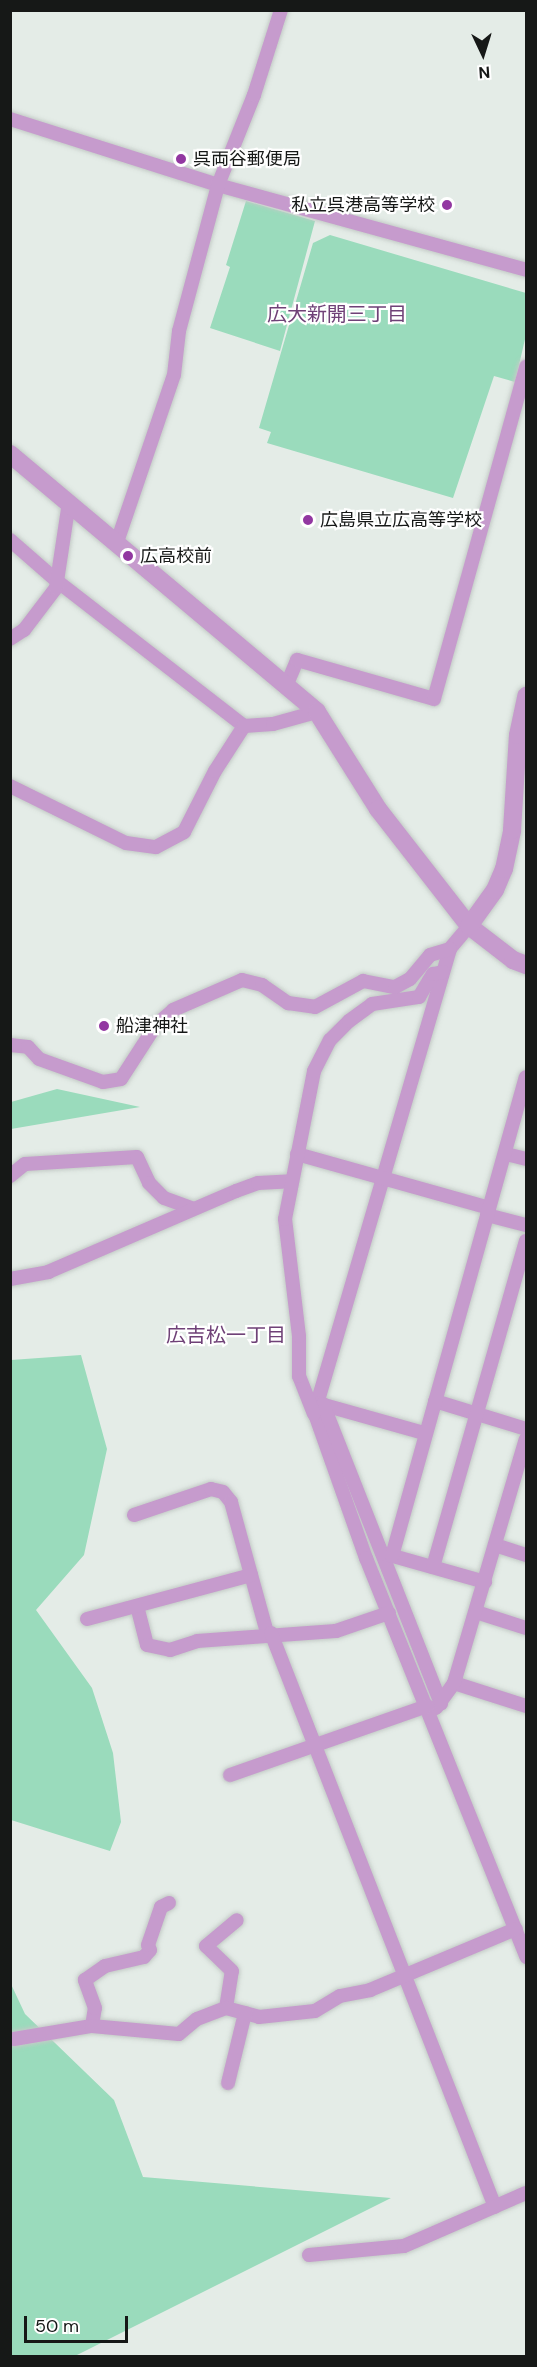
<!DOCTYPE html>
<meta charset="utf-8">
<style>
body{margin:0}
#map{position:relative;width:537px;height:2367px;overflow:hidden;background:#e4ece7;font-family:"DM Sans","Noto Sans JP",sans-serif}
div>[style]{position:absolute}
.green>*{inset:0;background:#9adbbc}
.roads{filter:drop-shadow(0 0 2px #c3cac6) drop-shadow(0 0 2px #c3cac6)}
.minor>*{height:14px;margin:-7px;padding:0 7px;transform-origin:7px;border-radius:7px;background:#c69bcd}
.tertiary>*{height:18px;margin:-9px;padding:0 9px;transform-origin:9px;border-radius:9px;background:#c69bcd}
.dots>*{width:16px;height:16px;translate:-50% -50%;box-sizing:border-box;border:3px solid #fff;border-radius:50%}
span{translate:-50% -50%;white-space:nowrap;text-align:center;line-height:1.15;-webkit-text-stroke:4.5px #fff;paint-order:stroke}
.poi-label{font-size:18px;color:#161817}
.left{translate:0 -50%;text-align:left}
.right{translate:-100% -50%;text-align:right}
.neighbourhood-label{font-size:20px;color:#6f4177}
.frame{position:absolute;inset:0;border:12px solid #161817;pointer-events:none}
.north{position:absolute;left:453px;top:24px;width:60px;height:60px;-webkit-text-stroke:4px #fff;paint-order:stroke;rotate:176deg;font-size:16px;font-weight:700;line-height:24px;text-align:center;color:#161817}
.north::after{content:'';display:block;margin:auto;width:21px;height:27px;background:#161817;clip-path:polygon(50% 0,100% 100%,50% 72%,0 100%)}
.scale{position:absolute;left:24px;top:2316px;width:104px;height:27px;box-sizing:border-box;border:3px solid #161817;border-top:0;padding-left:8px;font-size:18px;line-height:21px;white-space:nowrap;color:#161817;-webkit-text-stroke:4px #fff;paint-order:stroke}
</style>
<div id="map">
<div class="green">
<i style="clip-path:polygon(246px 201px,315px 221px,280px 351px,210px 328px,230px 267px,226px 265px)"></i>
<i style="clip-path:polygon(330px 235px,526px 293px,526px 335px,515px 382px,494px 376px,453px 498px,267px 443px,271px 432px,259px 428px,313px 243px)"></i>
<i style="clip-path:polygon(57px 1089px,140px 1107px,11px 1129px,11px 1102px)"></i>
<i style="clip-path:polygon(81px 1355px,107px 1449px,84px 1555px,36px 1610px,92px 1688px,113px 1753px,121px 1822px,110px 1851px,11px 1820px,11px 1360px)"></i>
<i style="clip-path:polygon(10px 1982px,25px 2014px,114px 2100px,143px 2177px,391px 2198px,75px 2356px,11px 2356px)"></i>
</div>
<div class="roads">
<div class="minor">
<i style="left:10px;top:119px;width:218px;rotate:17.6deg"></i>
<i style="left:218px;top:185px;width:320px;rotate:15.4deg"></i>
<i style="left:10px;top:540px;width:62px;rotate:41.1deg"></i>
<i style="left:57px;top:581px;width:237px;rotate:37.8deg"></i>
<i style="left:117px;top:542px;width:176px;rotate:-71.2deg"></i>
<i style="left:174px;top:375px;width:44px;rotate:-83.5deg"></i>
<i style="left:179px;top:331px;width:151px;rotate:-75deg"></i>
<i style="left:218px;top:185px;width:97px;rotate:-68.2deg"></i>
<i style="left:254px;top:95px;width:89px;rotate:-72.4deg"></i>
<i style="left:10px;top:639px;width:17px;rotate:-33deg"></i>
<i style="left:24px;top:630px;width:53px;rotate:-52.7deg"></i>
<i style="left:56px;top:588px;width:87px;rotate:-81.4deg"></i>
<i style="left:287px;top:684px;width:26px;rotate:-67deg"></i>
<i style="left:297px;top:660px;width:142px;rotate:15.9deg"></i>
<i style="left:434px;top:699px;width:345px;rotate:-74.5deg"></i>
<i style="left:10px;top:786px;width:129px;rotate:26.2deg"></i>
<i style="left:126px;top:843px;width:30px;rotate:8deg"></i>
<i style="left:156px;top:847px;width:32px;rotate:-28deg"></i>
<i style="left:184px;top:832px;width:68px;rotate:-63.1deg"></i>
<i style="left:215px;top:771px;width:54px;rotate:-57.2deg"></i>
<i style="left:244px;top:726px;width:29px;rotate:-4deg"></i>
<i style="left:273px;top:724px;width:46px;rotate:-15.3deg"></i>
<i style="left:469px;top:926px;width:30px;rotate:130deg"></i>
<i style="left:450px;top:949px;width:473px;rotate:106.3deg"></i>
<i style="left:317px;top:1403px;width:14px;rotate:94deg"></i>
<i style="left:316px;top:1417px;width:150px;rotate:70.5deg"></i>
<i style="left:366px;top:1558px;width:430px;rotate:68.1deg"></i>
<i style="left:10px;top:1045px;width:18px;rotate:6deg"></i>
<i style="left:28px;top:1047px;width:16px;rotate:47deg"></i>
<i style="left:39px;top:1059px;width:68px;rotate:19.8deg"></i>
<i style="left:103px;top:1082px;width:18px;rotate:-9deg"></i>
<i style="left:121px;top:1079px;width:64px;rotate:-57.1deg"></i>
<i style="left:156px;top:1025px;width:23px;rotate:-41deg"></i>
<i style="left:173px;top:1010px;width:75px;rotate:-23.5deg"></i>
<i style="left:242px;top:980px;width:21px;rotate:14deg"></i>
<i style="left:262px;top:985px;width:32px;rotate:35deg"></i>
<i style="left:288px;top:1003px;width:27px;rotate:8deg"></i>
<i style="left:315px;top:1007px;width:55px;rotate:-28.4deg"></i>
<i style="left:363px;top:981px;width:33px;rotate:11deg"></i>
<i style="left:395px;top:987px;width:17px;rotate:-28deg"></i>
<i style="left:410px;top:979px;width:31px;rotate:-50deg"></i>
<i style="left:430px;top:955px;width:21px;rotate:-17deg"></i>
<i style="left:297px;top:1154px;width:199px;rotate:15.7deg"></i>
<i style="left:506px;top:1154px;width:21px;rotate:14deg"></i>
<i style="left:10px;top:1176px;width:19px;rotate:-39deg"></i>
<i style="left:25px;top:1164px;width:112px;rotate:-3.6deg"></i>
<i style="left:137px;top:1157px;width:29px;rotate:65deg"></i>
<i style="left:149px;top:1183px;width:21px;rotate:45deg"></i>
<i style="left:164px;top:1198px;width:30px;rotate:20deg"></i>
<i style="left:487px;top:1215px;width:40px;rotate:14.4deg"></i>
<i style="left:10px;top:1279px;width:39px;rotate:-10deg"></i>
<i style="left:48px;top:1272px;width:205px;rotate:-23.3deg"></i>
<i style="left:236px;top:1191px;width:23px;rotate:-20deg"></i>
<i style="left:258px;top:1183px;width:33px;rotate:-3deg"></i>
<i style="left:435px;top:1401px;width:95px;rotate:17.1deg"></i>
<i style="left:317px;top:1403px;width:111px;rotate:15.7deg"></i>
<i style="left:323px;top:1404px;width:322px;rotate:68.5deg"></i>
<i style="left:314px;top:1414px;width:41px;rotate:-111.5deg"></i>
<i style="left:299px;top:1376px;width:40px;rotate:-90deg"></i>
<i style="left:299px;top:1336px;width:118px;rotate:-96.8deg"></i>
<i style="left:285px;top:1219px;width:151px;rotate:-78.9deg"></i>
<i style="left:314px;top:1071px;width:35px;rotate:-63deg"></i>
<i style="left:330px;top:1040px;width:27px;rotate:-45deg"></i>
<i style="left:349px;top:1021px;width:29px;rotate:-36deg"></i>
<i style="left:372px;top:1004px;width:48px;rotate:-8.5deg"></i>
<i style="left:419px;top:997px;width:27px;rotate:-59deg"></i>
<i style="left:433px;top:974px;width:10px;rotate:-11deg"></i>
<i style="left:134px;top:1515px;width:81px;rotate:-18.7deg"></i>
<i style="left:211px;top:1489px;width:12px;rotate:14deg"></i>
<i style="left:223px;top:1492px;width:13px;rotate:51deg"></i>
<i style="left:231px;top:1502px;width:136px;rotate:74.6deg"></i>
<i style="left:495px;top:1545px;width:33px;rotate:18deg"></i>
<i style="left:386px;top:1554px;width:103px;rotate:15.8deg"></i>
<i style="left:392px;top:1556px;width:497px;rotate:-74.4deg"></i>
<i style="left:433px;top:1567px;width:339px;rotate:-74.1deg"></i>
<i style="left:137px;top:1606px;width:40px;rotate:75.6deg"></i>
<i style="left:147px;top:1645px;width:24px;rotate:12deg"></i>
<i style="left:170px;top:1650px;width:28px;rotate:-18deg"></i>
<i style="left:197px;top:1641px;width:139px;rotate:-4.1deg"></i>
<i style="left:336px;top:1631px;width:56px;rotate:-18.8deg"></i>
<i style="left:476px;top:1612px;width:52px;rotate:17.7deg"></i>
<i style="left:87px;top:1619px;width:170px;rotate:-15deg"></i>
<i style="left:271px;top:1633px;width:616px;rotate:68.68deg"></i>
<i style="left:454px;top:1683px;width:76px;rotate:17.7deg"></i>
<i style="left:436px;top:1708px;width:31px;rotate:-54deg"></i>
<i style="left:454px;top:1683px;width:254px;rotate:-73.6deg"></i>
<i style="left:230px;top:1775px;width:209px;rotate:-19.3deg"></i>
<i style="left:226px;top:2008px;width:37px;rotate:-81deg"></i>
<i style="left:232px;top:1971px;width:36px;rotate:-136deg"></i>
<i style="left:206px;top:1946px;width:40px;rotate:-40deg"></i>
<i style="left:92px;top:2026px;width:18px;rotate:-81deg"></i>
<i style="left:95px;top:2008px;width:30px;rotate:-110deg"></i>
<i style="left:85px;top:1980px;width:24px;rotate:-35deg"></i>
<i style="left:105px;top:1966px;width:40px;rotate:-13deg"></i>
<i style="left:144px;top:1957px;width:9px;rotate:-49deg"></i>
<i style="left:150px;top:1950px;width:5px;rotate:-112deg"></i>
<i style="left:148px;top:1945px;width:40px;rotate:-71.1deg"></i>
<i style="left:161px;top:1907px;width:9px;rotate:-27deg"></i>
<i style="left:14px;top:2039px;width:79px;rotate:-9.5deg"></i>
<i style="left:92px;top:2026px;width:87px;rotate:5.3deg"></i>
<i style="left:179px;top:2034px;width:23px;rotate:-40deg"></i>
<i style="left:197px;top:2019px;width:31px;rotate:-21deg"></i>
<i style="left:226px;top:2008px;width:34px;rotate:15deg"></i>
<i style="left:259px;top:2017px;width:56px;rotate:-6.1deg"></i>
<i style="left:315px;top:2011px;width:29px;rotate:-31deg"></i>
<i style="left:340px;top:1996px;width:31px;rotate:-11deg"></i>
<i style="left:370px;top:1990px;width:158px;rotate:-22.7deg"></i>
<i style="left:228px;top:2083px;width:72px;rotate:-76.3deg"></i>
<i style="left:309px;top:2255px;width:95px;rotate:-5.4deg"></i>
<i style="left:404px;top:2246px;width:133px;rotate:-23.5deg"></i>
</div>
<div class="tertiary">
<i style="left:10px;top:454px;width:401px;rotate:40deg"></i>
<i style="left:317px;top:712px;width:115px;rotate:57.8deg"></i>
<i style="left:378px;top:809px;width:148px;rotate:52.1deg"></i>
<i style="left:469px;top:926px;width:56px;rotate:37.7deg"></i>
<i style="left:513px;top:960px;width:14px;rotate:21deg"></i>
<i style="left:469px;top:926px;width:44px;rotate:-54.2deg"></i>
<i style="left:495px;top:890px;width:23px;rotate:-67deg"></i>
<i style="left:504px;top:869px;width:40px;rotate:-78deg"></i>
<i style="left:512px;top:830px;width:95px;rotate:-86.4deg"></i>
<i style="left:518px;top:735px;width:40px;rotate:-78deg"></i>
</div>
</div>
<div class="dots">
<i style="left:181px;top:159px;background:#9237a1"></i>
<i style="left:447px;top:205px;background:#9237a1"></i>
<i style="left:308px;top:520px;background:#9237a1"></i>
<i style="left:128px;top:556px;background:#9237a1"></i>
<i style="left:104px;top:1026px;background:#9237a1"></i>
</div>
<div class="poi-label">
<span class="left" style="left:193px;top:159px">呉両谷郵便局</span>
<span class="right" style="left:435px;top:205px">私立呉港高等学校</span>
<span class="left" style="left:320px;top:520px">広島県立広高等学校</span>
<span class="left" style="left:140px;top:556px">広高校前</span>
<span class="left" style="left:116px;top:1026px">船津神社</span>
</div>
<div class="neighbourhood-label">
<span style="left:337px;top:314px">広大新開三丁目</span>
<span style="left:226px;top:1335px">広吉松一丁目</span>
</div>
<div class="frame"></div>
<div class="north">N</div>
<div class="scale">50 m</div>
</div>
